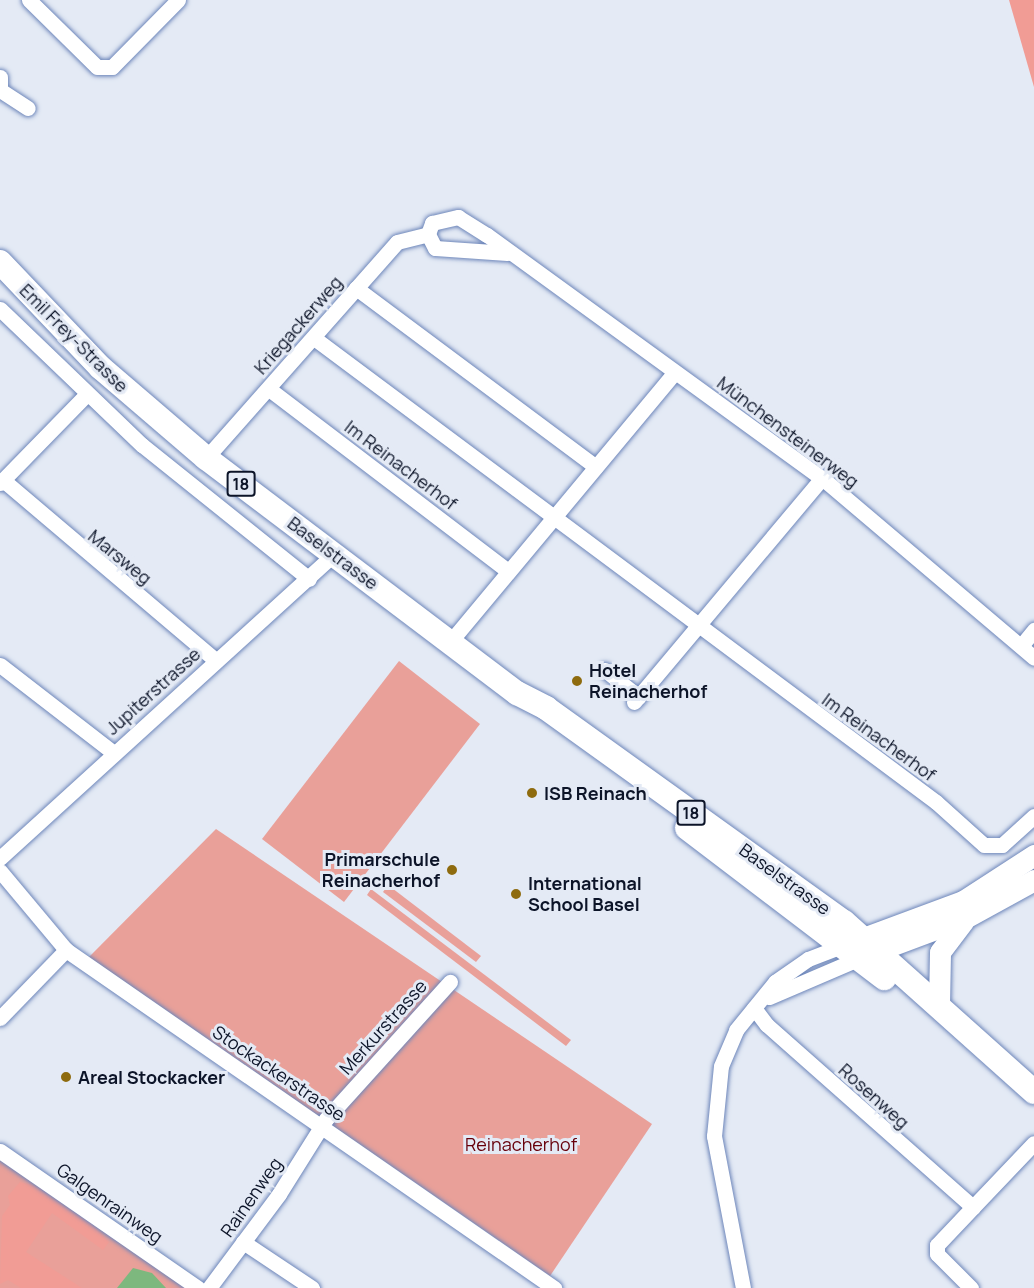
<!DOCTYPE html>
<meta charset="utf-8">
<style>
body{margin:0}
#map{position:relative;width:1034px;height:1288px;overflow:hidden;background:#e4eaf5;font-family:Manrope,sans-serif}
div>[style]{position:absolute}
.green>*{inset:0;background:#e9a099}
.forest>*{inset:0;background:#f19c95}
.water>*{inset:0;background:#7db87e}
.roads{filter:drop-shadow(0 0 2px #6d86ba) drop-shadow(0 0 2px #6d86ba)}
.street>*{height:15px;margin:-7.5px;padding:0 7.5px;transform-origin:7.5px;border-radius:7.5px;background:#fff}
.secondary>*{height:21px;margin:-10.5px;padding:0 10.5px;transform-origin:10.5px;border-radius:10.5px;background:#fff}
.primary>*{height:24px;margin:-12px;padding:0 12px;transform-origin:12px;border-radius:12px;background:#fff}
.dots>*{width:16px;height:16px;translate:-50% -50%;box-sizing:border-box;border:3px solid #e4eaf5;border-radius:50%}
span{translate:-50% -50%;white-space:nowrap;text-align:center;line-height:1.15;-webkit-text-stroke:6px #e4eaf5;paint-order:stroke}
.shield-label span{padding:2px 4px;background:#e4eaf5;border:2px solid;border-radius:4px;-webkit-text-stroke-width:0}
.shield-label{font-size:16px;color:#0c1428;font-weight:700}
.street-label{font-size:18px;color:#0c1428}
.poi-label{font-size:18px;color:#0c1428;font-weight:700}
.left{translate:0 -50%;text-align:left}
.right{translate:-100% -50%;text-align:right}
.park-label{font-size:18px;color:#67000b}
</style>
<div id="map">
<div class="green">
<i style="clip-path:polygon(399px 661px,480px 724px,344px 902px,262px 839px)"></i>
<i style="clip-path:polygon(216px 829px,652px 1124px,550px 1276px,89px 957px)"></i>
<i style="clip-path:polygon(388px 885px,481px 956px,476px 962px,383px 892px)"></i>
<i style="clip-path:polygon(371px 889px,571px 1040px,566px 1046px,367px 895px)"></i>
<i style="clip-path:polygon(0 1155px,193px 1288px,0 1288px)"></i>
</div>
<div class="forest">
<i style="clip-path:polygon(1009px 0,1034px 0,1034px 87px)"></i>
<i style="clip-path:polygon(20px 1182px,37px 1186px,86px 1218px,109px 1242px,103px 1250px,52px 1213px,26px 1252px,82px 1288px,21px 1288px,8px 1280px,0 1284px,2px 1216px,10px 1205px,8px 1196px)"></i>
</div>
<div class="water">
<i style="clip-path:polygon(133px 1268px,152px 1273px,166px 1288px,117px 1288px)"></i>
</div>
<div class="roads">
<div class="street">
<i style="left:29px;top:0;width:95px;rotate:44.6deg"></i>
<i style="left:97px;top:67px;width:15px"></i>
<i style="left:112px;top:67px;width:94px;rotate:-45.4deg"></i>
<i style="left:0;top:77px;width:14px;rotate:90deg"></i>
<i style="left:0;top:90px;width:33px;rotate:33deg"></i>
<i style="left:507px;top:253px;width:72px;rotate:-176deg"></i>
<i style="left:435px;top:248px;width:16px;rotate:-117deg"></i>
<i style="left:428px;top:234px;width:12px;rotate:-70deg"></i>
<i style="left:432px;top:223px;width:27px;rotate:-13deg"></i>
<i style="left:458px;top:217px;width:34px;rotate:32deg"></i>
<i style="left:487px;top:235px;width:414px;rotate:36deg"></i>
<i style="left:822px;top:478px;width:278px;rotate:40.3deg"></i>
<i style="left:356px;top:288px;width:299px;rotate:36.7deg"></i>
<i style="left:0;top:309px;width:197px;rotate:43.8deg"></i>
<i style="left:142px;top:445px;width:214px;rotate:38.7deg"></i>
<i style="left:314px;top:338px;width:776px;rotate:36.72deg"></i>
<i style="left:936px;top:802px;width:64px;rotate:41.9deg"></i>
<i style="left:984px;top:845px;width:18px"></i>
<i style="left:1002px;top:845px;width:43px;rotate:-42.2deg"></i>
<i style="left:269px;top:389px;width:300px;rotate:37.3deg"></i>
<i style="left:206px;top:458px;width:288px;rotate:-48.5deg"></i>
<i style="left:397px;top:242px;width:32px;rotate:-14deg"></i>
<i style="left:3px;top:480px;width:278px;rotate:40.3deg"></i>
<i style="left:0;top:483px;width:123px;rotate:-45.7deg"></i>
<i style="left:450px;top:642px;width:350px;rotate:-50.2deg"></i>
<i style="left:1021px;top:646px;width:21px;rotate:-51deg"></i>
<i style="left:0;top:665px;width:144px;rotate:37.7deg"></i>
<i style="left:605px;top:670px;width:43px;rotate:38.5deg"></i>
<i style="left:634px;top:702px;width:292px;rotate:-50deg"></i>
<i style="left:0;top:858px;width:452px;rotate:-42.3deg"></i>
<i style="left:0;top:871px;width:103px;rotate:50.1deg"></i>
<i style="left:66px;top:950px;width:594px;rotate:34.71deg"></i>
<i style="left:769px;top:997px;width:99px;rotate:-23.2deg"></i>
<i style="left:754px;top:1008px;width:21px;rotate:53deg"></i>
<i style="left:767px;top:1025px;width:275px;rotate:41.5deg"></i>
<i style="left:973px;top:1207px;width:88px;rotate:-46.4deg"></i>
<i style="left:0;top:1018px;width:95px;rotate:-45.9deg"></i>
<i style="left:0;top:1151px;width:241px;rotate:34.7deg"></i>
<i style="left:243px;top:1242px;width:83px;rotate:33.7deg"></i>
<i style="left:209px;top:1288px;width:117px;rotate:-53.3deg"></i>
<i style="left:279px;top:1194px;width:89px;rotate:-57.9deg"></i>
<i style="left:326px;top:1119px;width:185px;rotate:-47.9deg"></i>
<i style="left:743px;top:1288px;width:155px;rotate:-100.8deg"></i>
<i style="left:714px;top:1136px;width:70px;rotate:-84.3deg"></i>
<i style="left:721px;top:1066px;width:39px;rotate:-67deg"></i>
<i style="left:736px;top:1030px;width:62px;rotate:-50.9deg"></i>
<i style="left:775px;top:982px;width:40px;rotate:-34.9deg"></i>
<i style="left:808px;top:959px;width:39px;rotate:-21deg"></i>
<i style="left:971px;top:1288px;width:48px;rotate:-135deg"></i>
<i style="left:937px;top:1254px;width:9px;rotate:-90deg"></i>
<i style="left:937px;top:1245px;width:52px;rotate:-46.5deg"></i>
</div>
<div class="secondary">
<i style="left:863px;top:938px;width:107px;rotate:-20.3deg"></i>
<i style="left:963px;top:901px;width:85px;rotate:-32.9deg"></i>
<i style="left:877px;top:951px;width:94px;rotate:-20.6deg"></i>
<i style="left:965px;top:918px;width:79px;rotate:-28.8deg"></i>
<i style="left:939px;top:1005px;width:53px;rotate:-88.9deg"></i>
<i style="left:940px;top:952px;width:39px;rotate:-53deg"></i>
</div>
<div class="primary">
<i style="left:0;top:262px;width:146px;rotate:46.4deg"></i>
<i style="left:101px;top:368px;width:138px;rotate:40.6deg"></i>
<i style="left:206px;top:458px;width:390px;rotate:37.1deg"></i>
<i style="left:517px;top:693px;width:33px;rotate:27deg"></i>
<i style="left:546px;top:708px;width:367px;rotate:35.7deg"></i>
<i style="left:844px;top:922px;width:255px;rotate:41.8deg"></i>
<i style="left:687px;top:828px;width:248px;rotate:37.3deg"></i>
</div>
</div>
<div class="dots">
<i style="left:577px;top:681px;background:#8e6b0e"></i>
<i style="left:532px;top:793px;background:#8e6b0e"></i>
<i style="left:452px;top:870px;background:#8e6b0e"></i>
<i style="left:516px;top:894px;background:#8e6b0e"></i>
<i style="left:66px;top:1077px;background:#8e6b0e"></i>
</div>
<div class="shield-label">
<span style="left:241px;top:484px">18</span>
<span style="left:691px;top:813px">18</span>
</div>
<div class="street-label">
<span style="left:298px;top:325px;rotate:-49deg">Kriegackerweg</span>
<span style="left:74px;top:338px;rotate:45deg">Emil Frey-Strasse</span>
<span style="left:788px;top:432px;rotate:37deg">Münchensteinerweg</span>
<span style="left:401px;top:465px;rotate:37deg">Im Reinacherhof</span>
<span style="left:333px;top:553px;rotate:37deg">Baselstrasse</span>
<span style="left:120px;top:557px;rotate:39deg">Marsweg</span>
<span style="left:153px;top:691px;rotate:-42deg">Jupiterstrasse</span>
<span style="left:879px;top:737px;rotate:36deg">Im Reinacherhof</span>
<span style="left:785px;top:879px;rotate:36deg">Baselstrasse</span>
<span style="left:383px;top:1027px;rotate:-48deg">Merkurstrasse</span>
<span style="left:279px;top:1073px;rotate:34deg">Stockackerstrasse</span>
<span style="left:874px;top:1096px;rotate:42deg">Rosenweg</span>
<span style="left:251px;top:1197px;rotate:-55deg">Rainenweg</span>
<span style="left:110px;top:1203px;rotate:35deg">Galgenrainweg</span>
</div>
<div class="poi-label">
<span class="left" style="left:589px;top:681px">Hotel<br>Reinacherhof</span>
<span class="left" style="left:544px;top:793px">ISB Reinach</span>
<span class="right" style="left:440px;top:870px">Primarschule<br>Reinacherhof</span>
<span class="left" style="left:528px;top:894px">International<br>School Basel</span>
<span class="left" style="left:78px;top:1077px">Areal Stockacker</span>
</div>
<div class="park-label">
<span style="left:521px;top:1144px">Reinacherhof</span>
</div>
</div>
